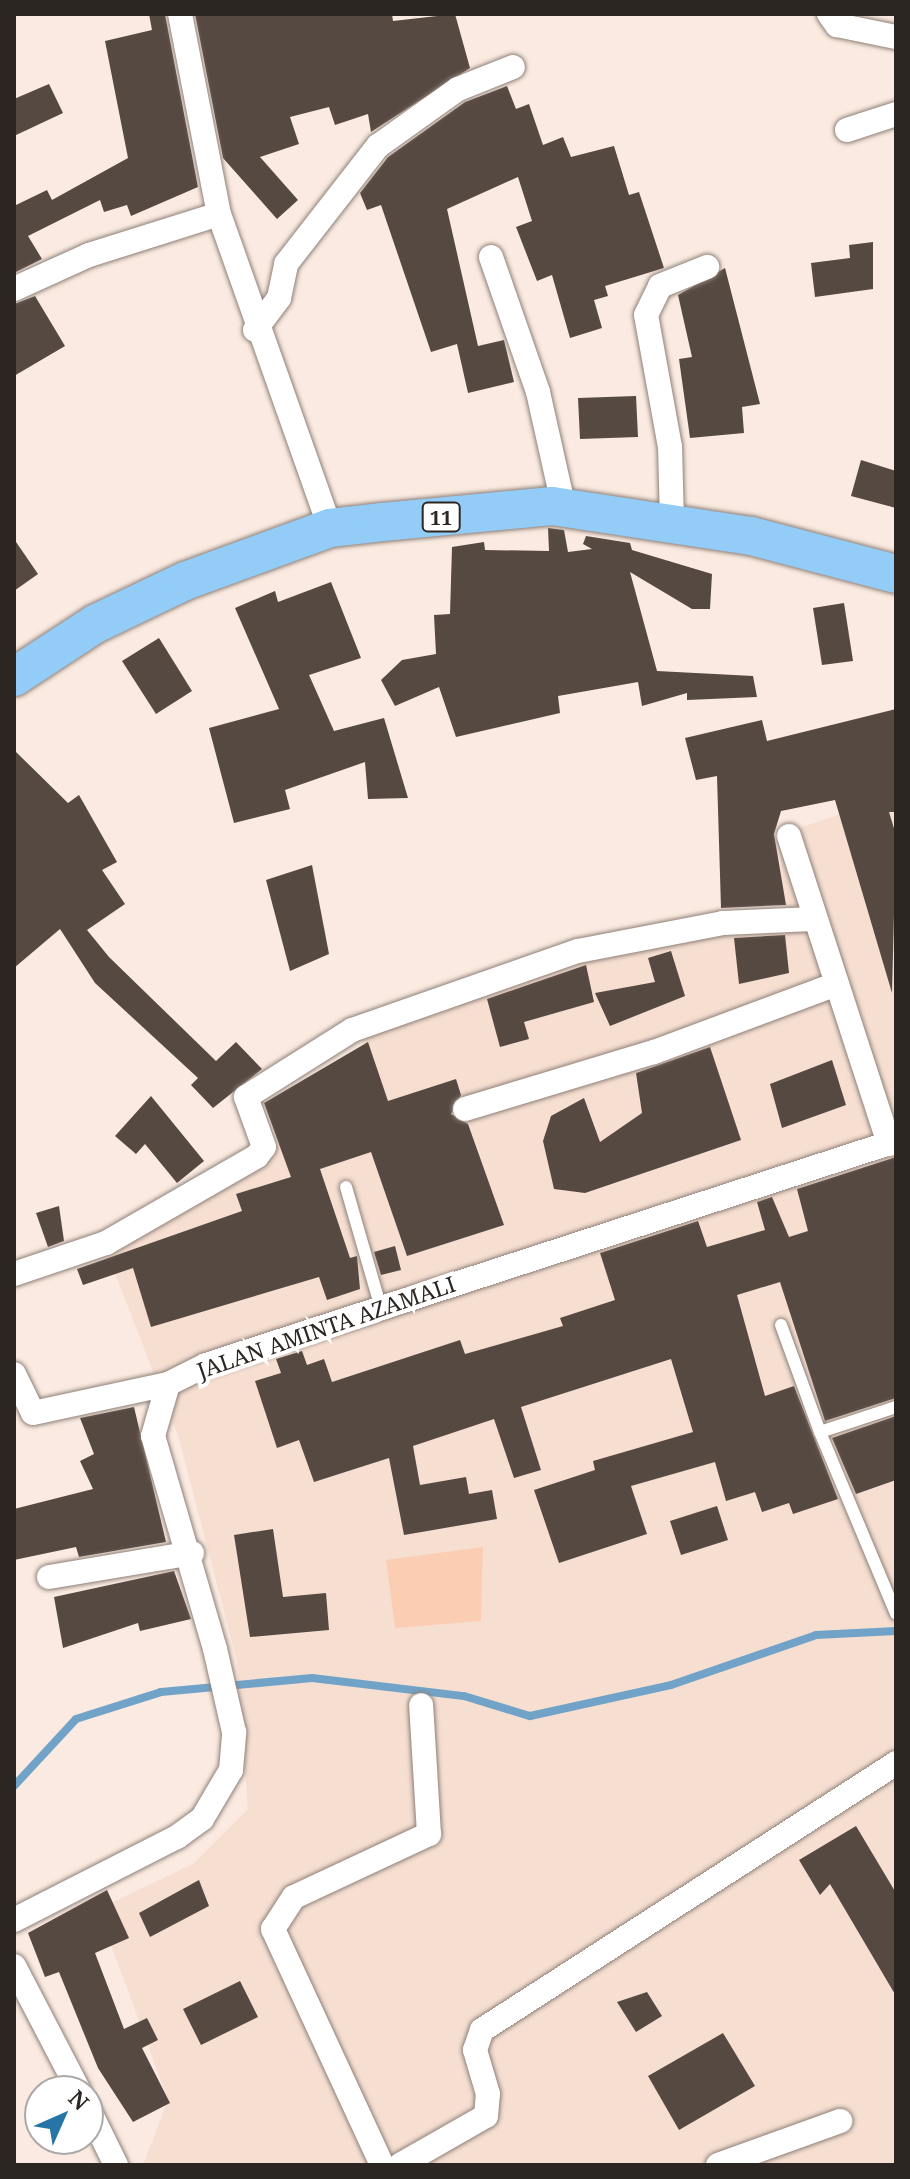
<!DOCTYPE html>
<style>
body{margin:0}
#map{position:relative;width:910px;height:2179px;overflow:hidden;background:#faeae1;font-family:"Noto Serif",serif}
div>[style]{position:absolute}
.built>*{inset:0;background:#f6ded1}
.green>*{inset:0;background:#fbcdb3}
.stream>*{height:8px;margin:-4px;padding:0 4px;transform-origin:4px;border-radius:4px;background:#71a3c8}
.building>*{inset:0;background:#564942}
.roads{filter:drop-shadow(0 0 2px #8e8078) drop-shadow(0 0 2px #8e8078)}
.service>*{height:12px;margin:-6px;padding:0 6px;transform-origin:6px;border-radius:6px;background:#fff}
.minor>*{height:24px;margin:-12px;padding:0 12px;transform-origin:12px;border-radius:12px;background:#fff}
.trunk>*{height:38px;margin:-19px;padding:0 19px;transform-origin:19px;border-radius:19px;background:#92ccf7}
span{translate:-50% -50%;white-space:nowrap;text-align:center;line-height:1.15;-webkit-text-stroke:8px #fff;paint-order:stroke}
.shield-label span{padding:2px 6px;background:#fff;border:2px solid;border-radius:6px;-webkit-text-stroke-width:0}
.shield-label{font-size:20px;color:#2c2623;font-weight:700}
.street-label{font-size:22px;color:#2c2623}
.frame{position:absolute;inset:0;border:16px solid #2c2623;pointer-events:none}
.north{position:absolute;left:24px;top:2075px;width:80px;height:80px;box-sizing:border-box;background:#fff;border:2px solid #aba8a7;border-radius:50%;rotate:45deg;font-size:22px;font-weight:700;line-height:32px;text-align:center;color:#2c2623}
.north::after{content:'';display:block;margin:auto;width:28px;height:36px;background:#2575a6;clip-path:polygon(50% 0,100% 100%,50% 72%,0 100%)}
</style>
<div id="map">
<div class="built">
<i style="clip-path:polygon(896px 795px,896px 2165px,143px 2165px,168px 2100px,98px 1909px,193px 1864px,248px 1809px,237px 1661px,178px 1435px,102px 1240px,338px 1112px,380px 1098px,360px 1031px,568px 948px,784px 918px,779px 835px)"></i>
</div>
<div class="green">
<i style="clip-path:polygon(483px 1547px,481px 1621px,395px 1628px,386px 1560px)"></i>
</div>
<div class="stream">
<i style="left:14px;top:1786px;width:91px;rotate:-47.2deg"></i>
<i style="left:76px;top:1719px;width:89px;rotate:-17.6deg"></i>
<i style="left:161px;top:1692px;width:152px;rotate:-5.3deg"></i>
<i style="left:312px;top:1678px;width:153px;rotate:6.8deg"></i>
<i style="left:464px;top:1696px;width:69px;rotate:16.9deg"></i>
<i style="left:530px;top:1716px;width:144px;rotate:-12.4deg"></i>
<i style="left:671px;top:1685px;width:153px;rotate:-19deg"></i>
<i style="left:816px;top:1635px;width:80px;rotate:-2.9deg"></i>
</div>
<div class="building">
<i style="clip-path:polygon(149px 14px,165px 14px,198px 187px,131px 216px,127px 205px,104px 212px,100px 200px,28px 236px,42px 259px,14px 273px,14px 206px,47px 190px,52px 200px,128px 158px,105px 41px,152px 30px)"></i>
<i style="clip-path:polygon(195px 14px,392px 14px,393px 21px,455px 14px,470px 68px,371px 132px,368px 114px,335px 125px,329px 107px,290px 117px,299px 144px,260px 157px,298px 200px,277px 219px,223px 158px)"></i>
<i style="clip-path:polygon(49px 84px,63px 113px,14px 136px,14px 99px)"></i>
<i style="clip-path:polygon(507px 86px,516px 109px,529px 104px,543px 145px,563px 137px,571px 157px,614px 146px,629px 195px,639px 192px,664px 268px,605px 286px,608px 296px,594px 300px,602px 328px,570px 338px,552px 275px,537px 281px,516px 227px,532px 221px,518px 177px,447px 209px,478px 346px,504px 340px,514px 382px,468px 393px,457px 344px,431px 352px,381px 205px,367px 210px,360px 193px,388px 157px,465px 102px)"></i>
<i style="clip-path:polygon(873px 242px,873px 289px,815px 297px,811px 263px,850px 258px,849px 245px)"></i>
<i style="clip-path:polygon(725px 268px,760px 404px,742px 407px,744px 433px,690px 438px,679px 359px,692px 357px,678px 295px)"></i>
<i style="clip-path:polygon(35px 296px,65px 346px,14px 376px,14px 304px)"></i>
<i style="clip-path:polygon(636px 396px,638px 437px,580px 439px,578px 398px)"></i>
<i style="clip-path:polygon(861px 460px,896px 471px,896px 508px,851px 496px)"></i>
<i style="clip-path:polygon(548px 528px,564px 530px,568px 552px,592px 549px,583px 544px,586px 536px,630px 543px,632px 550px,712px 574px,710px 609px,692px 609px,630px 572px,657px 671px,753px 676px,757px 697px,687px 700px,687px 693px,642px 706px,638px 682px,558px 696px,560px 713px,456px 737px,439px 687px,395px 706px,381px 680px,402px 660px,436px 654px,434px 615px,450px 614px,452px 547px,484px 542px,485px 550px,549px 551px)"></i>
<i style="clip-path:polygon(14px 539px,38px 574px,14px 591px)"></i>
<i style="clip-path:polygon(331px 582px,361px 658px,309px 675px,334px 731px,384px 718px,408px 798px,368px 799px,365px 762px,285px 790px,290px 809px,234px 823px,209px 728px,279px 709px,235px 608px,275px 591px,278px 602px)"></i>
<i style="clip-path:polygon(844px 603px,853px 661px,822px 665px,813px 608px)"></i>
<i style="clip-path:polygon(159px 638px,192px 691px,156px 714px,122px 661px)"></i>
<i style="clip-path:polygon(896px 709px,896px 812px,889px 812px,896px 835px,892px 993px,835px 800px,781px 811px,774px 834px,786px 905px,721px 908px,717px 776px,696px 780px,685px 738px,762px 720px,767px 741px)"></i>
<i style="clip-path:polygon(14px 750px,68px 803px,79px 795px,117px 862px,102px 870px,125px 904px,87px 930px,109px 957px,216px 1061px,236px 1042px,262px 1069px,213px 1108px,191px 1085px,198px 1078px,95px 983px,60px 929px,14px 968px)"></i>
<i style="clip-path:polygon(312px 865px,329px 954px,290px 971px,266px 880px)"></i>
<i style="clip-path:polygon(785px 935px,789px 973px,739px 984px,734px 938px)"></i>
<i style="clip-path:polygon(671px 951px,685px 996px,610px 1026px,595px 993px,655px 982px,648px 958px)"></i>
<i style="clip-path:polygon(586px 965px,594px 1002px,524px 1022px,529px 1039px,500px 1047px,487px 999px)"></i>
<i style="clip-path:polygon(368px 1042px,388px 1101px,456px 1079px,461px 1095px,451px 1114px,468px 1124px,504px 1225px,407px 1256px,371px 1152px,320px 1169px,350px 1258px,357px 1256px,360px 1289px,327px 1300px,319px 1277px,151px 1327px,133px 1268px,83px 1285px,77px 1269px,242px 1211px,236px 1194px,291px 1177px,264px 1103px)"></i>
<i style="clip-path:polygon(710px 1047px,741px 1140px,585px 1193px,554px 1189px,543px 1141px,551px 1116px,584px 1098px,600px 1142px,642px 1113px,636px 1073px)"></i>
<i style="clip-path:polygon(832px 1060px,846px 1105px,782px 1128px,770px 1084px)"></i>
<i style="clip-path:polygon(151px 1096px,204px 1161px,177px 1183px,145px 1144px,136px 1154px,115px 1136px)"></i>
<i style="clip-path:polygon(896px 1157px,896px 1398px,825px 1421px,780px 1282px,737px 1295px,765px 1396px,794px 1386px,838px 1499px,793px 1514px,789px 1503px,762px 1512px,755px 1492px,726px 1501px,715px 1462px,631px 1486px,647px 1534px,559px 1563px,534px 1490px,595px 1470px,593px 1461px,693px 1432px,671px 1359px,521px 1407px,541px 1470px,514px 1478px,494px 1419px,413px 1446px,420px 1485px,466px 1477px,469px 1494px,492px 1490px,497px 1519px,404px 1535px,389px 1458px,314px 1482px,299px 1440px,277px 1448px,255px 1381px,281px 1373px,276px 1359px,302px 1351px,307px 1365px,324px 1359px,332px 1382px,460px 1340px,465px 1354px,563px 1326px,560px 1318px,615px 1300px,600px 1253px,698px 1221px,707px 1247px,765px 1230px,757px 1202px,772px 1197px,789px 1237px,808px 1231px,797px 1189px)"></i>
<i style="clip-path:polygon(59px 1206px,64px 1241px,48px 1247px,36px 1213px)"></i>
<i style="clip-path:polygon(395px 1246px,401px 1270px,381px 1275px,374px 1252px)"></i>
<i style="clip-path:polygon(134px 1407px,166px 1542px,79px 1557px,76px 1547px,14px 1560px,14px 1509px,93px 1489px,80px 1461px,94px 1454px,80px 1418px)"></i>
<i style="clip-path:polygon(896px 1416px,896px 1480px,856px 1494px,832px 1438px)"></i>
<i style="clip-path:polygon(717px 1506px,728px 1540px,681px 1555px,670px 1521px)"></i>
<i style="clip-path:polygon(273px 1529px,283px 1597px,326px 1593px,329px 1630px,250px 1637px,234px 1535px)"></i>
<i style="clip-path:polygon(174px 1571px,191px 1619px,140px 1631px,138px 1623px,63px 1648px,54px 1597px)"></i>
<i style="clip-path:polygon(856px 1826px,896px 1893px,896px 1996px,830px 1884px,820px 1895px,799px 1860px)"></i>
<i style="clip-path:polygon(199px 1880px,209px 1906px,150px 1937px,139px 1913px)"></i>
<i style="clip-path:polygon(107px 1890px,129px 1938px,95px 1953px,124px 2029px,147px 2018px,158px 2040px,142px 2048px,170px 2103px,133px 2122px,98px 2068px,59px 1972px,45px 1977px,28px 1933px)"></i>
<i style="clip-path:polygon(240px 1981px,258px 2017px,201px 2045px,183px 2009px)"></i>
<i style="clip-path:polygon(647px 1992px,662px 2016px,636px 2032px,617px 2002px)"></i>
<i style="clip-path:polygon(723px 2033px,755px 2086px,679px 2130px,648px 2076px)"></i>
</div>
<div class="roads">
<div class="service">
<i style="left:346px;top:1187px;width:126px;rotate:73.9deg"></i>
<i style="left:781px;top:1325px;width:114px;rotate:70deg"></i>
<i style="left:820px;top:1432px;width:80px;rotate:-18.2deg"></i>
<i style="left:820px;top:1432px;width:197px;rotate:67.3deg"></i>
</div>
<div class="minor">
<i style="left:180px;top:14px;width:204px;rotate:79deg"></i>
<i style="left:829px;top:14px;width:14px;rotate:54deg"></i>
<i style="left:837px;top:25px;width:60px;rotate:11.5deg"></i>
<i style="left:847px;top:130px;width:52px;rotate:-18.1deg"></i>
<i style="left:491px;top:257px;width:143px;rotate:70.8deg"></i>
<i style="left:538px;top:392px;width:119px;rotate:77.4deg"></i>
<i style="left:14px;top:289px;width:82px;rotate:-24.4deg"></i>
<i style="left:89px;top:255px;width:136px;rotate:-17.5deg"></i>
<i style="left:219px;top:214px;width:333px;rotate:70.5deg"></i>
<i style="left:255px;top:330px;width:40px;rotate:-53deg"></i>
<i style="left:279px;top:298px;width:35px;rotate:-78deg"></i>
<i style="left:286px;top:264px;width:150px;rotate:-52.1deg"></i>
<i style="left:378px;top:146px;width:98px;rotate:-35.5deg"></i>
<i style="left:458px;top:89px;width:59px;rotate:-21.8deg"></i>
<i style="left:672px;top:522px;width:75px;rotate:-91.5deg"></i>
<i style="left:670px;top:447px;width:134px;rotate:-100.3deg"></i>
<i style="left:646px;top:315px;width:32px;rotate:-64deg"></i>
<i style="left:660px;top:286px;width:51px;rotate:-22deg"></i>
<i style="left:789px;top:836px;width:324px;rotate:72deg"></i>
<i style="left:465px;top:1109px;width:197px;rotate:-16.8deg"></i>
<i style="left:654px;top:1052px;width:195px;rotate:-20.4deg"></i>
<i style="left:14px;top:1274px;width:97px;rotate:-18.6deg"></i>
<i style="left:106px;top:1243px;width:174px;rotate:-29.9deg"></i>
<i style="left:257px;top:1156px;width:11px;rotate:-52deg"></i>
<i style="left:264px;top:1147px;width:53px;rotate:-109.8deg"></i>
<i style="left:246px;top:1097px;width:125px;rotate:-32.3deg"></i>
<i style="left:352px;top:1030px;width:239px;rotate:-19.3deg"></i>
<i style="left:578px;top:951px;width:148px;rotate:-10.9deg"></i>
<i style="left:723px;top:923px;width:90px;rotate:-2.5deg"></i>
<i style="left:14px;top:1374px;width:43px;rotate:64deg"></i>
<i style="left:33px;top:1413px;width:138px;rotate:-12.1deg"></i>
<i style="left:49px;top:1577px;width:145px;rotate:-9.5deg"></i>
<i style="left:14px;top:1920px;width:183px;rotate:-27deg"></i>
<i style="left:177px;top:1837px;width:31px;rotate:-36deg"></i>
<i style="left:202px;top:1819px;width:57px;rotate:-59.4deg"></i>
<i style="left:231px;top:1770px;width:38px;rotate:-85deg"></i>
<i style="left:234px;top:1732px;width:85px;rotate:-102.9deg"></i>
<i style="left:215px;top:1649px;width:222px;rotate:-106.2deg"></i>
<i style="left:153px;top:1436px;width:54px;rotate:-73.9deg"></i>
<i style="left:168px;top:1384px;width:42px;rotate:-26.6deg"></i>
<i style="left:206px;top:1365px;width:725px;rotate:-17.99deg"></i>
<i style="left:14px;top:1966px;width:141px;rotate:62.5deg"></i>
<i style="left:88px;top:2108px;width:64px;rotate:63.8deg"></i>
<i style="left:382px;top:2165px;width:260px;rotate:-114.8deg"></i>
<i style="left:273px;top:1929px;width:38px;rotate:-57deg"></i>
<i style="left:294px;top:1897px;width:149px;rotate:-25deg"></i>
<i style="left:429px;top:1834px;width:129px;rotate:-93.5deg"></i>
<i style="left:400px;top:2165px;width:99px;rotate:-29.7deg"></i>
<i style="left:486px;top:2116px;width:22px;rotate:-85deg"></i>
<i style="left:488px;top:2094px;width:46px;rotate:-106.5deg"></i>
<i style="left:475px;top:2050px;width:21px;rotate:-71deg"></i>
<i style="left:482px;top:2030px;width:493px;rotate:-32.8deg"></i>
<i style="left:718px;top:2165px;width:130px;rotate:-19.8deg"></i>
</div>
<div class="trunk">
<i style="left:14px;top:677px;width:97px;rotate:-33.2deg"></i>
<i style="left:95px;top:624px;width:100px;rotate:-25.5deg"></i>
<i style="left:185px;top:581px;width:154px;rotate:-20.1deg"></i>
<i style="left:330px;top:528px;width:53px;rotate:-6.5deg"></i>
<i style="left:383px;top:522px;width:170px;rotate:-5.4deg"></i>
<i style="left:552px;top:506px;width:201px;rotate:8.6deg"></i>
<i style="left:751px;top:536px;width:150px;rotate:14.7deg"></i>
</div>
</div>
<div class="shield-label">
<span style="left:441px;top:517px">11</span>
</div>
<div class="street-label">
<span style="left:326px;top:1327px;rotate:-19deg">JALAN AMINTA AZAMALI</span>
</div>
<div class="frame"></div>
<div class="north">N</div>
</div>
